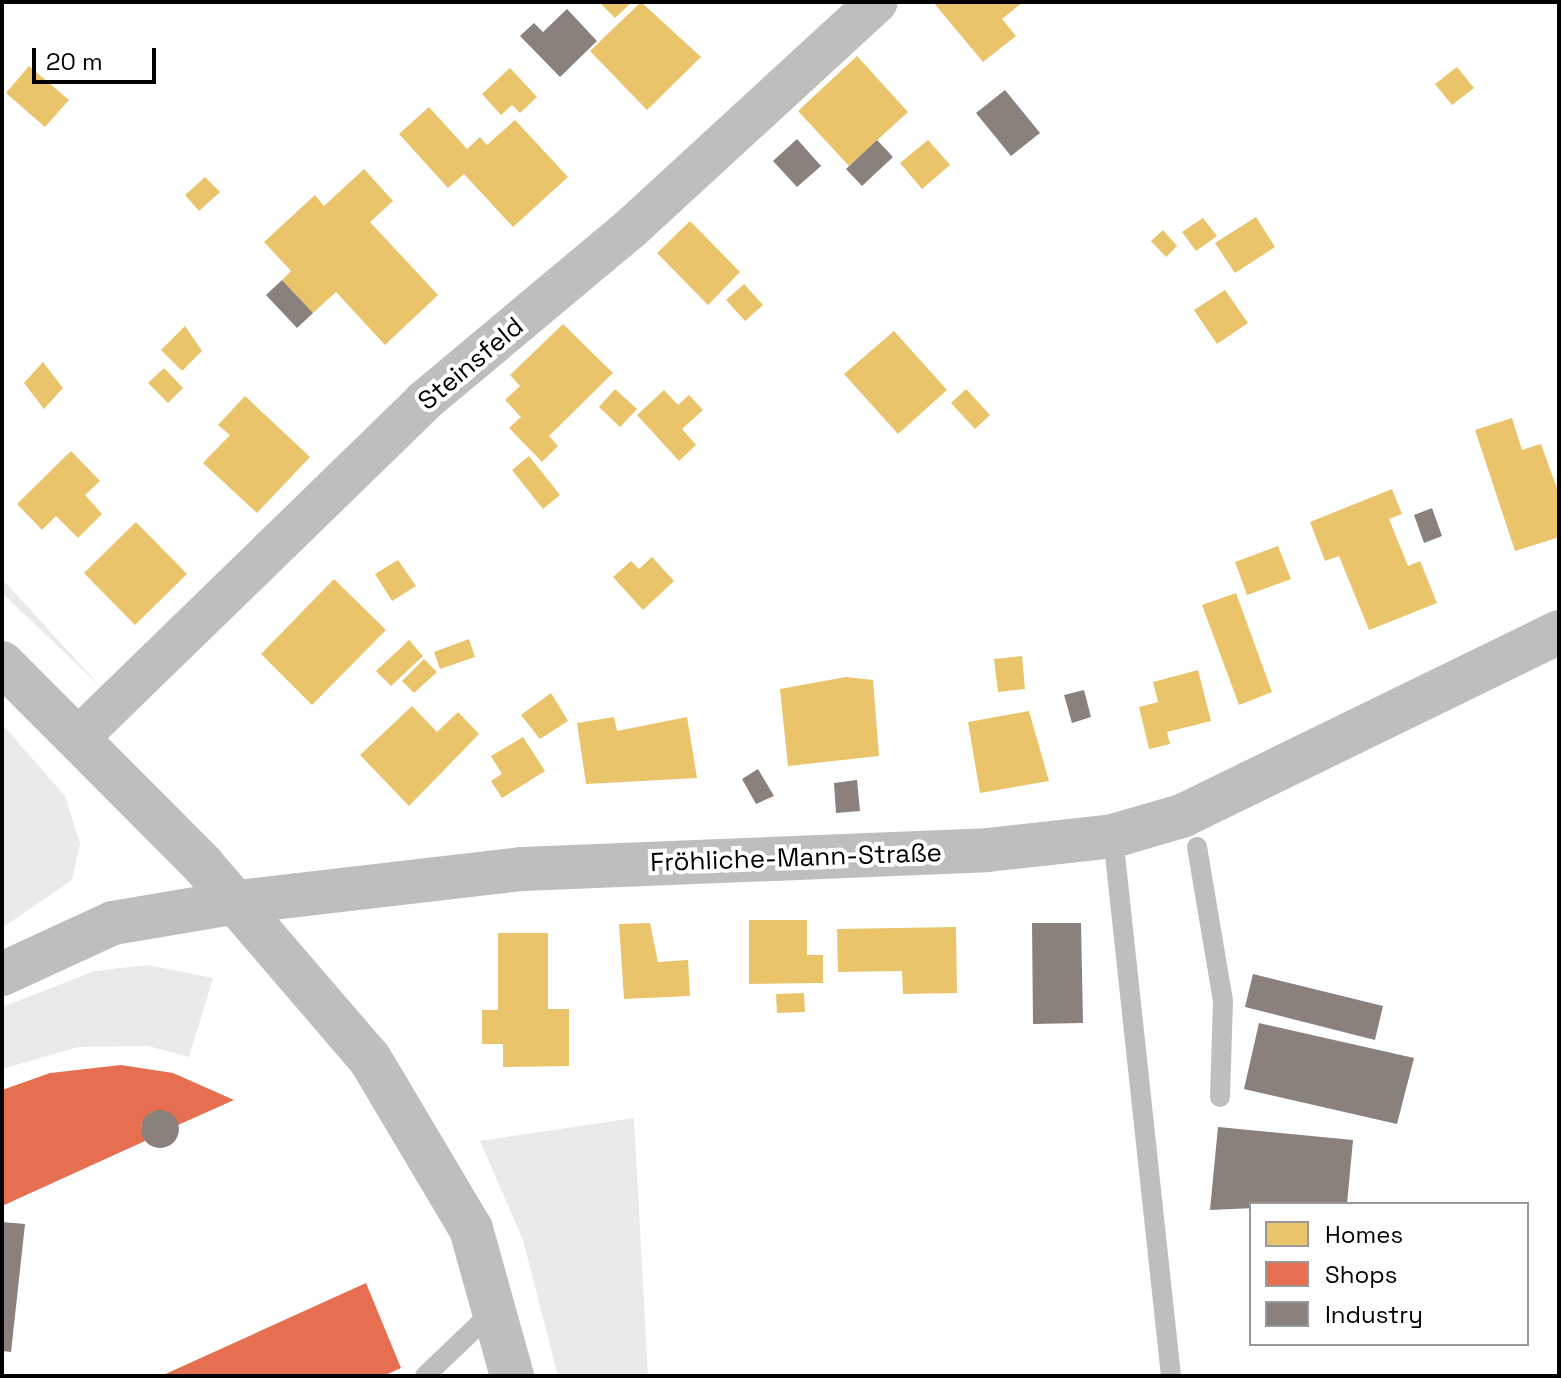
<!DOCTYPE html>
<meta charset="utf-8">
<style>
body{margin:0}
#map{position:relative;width:1561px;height:1378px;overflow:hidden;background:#fff;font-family:"Space Grotesk",sans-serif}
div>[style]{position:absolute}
.green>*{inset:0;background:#eaeaea}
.homes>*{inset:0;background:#e9c46a}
.shops>*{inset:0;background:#e76f51}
.industry>*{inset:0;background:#8a817c}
.round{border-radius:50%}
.service>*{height:20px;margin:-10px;padding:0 10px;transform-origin:10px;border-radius:10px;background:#bebebe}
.minor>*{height:42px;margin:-21px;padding:0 21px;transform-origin:21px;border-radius:21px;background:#bebebe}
.tertiary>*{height:44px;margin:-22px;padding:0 22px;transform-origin:22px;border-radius:22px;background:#bebebe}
span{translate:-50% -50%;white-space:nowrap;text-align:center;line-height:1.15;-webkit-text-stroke:8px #fff;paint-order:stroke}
.street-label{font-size:26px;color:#000}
.frame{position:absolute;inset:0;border:4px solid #000;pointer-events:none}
.legend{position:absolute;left:1249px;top:1202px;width:280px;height:144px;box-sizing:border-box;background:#fff;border:2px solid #999;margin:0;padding:10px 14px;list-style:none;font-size:24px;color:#000}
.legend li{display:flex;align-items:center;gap:16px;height:40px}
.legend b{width:40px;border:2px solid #999}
.scale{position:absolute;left:32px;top:48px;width:124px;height:36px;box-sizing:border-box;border:4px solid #000;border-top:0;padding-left:10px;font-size:24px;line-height:28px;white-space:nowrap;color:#000;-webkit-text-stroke:6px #fff;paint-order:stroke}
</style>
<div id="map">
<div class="green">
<i style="clip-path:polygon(2px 579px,102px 688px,2px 593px)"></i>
<i style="clip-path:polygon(2px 724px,65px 796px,80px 844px,72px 880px,2px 928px)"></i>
<i style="clip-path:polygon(148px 965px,213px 978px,189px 1057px,148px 1046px,78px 1047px,2px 1069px,2px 1007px,95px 971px)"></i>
<i style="clip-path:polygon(634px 1118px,648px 1376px,558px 1376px,523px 1240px,480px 1141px)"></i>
</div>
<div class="homes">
<i style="clip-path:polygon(599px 2px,632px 2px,615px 18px)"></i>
<i style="clip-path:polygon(641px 2px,701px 57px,647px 110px,590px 51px)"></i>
<i style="clip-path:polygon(933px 2px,1023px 2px,1002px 19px,1016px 36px,983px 62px)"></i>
<i style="clip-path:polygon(857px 56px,908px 112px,849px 166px,798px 111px)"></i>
<i style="clip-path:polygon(29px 66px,69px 100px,45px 127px,6px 93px)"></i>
<i style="clip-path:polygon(1457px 67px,1474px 88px,1452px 105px,1435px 84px)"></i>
<i style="clip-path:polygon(510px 68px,537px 97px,520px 113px,512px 105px,501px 115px,482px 94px)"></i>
<i style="clip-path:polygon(429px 107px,467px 149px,480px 137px,487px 145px,515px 120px,568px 177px,513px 227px,464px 174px,448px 188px,399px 134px)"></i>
<i style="clip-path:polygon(928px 140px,950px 165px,922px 189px,900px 163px)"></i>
<i style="clip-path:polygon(364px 169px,393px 201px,370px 222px,438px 295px,385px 345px,336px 292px,313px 313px,282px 280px,291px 271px,264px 242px,315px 195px,324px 206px)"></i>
<i style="clip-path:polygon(205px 177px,220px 192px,199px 211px,185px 195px)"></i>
<i style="clip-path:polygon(1256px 217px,1275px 247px,1235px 273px,1215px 243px)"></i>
<i style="clip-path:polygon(1203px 218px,1217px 236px,1196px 251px,1182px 232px)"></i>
<i style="clip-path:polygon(690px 221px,740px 272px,708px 305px,657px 253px)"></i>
<i style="clip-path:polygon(1163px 230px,1177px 246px,1166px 257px,1151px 241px)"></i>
<i style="clip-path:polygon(744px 284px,763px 305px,745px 321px,726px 300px)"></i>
<i style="clip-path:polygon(1225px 290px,1248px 323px,1217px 344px,1194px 310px)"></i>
<i style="clip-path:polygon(563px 324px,613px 373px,549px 436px,558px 446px,542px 462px,509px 428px,521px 417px,505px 400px,520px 386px,510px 375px)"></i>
<i style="clip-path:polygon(185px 326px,202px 351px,182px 371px,161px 350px)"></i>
<i style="clip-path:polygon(894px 331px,947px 390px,898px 434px,844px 374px)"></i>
<i style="clip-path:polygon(43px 362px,63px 388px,44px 409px,24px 383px)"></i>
<i style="clip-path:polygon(164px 368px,183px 388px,168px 403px,148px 383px)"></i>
<i style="clip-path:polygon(615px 389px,637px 409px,620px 427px,599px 407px)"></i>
<i style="clip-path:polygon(966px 389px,990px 415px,975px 429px,951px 403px)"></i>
<i style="clip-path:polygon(664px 390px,678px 405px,689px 395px,703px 410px,682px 429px,696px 445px,679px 461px,637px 415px)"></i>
<i style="clip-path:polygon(245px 396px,310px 457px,257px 513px,203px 463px,230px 435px,218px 425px)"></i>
<i style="clip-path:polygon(1512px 418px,1522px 450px,1541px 444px,1559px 494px,1559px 537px,1515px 551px,1475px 430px)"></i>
<i style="clip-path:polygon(71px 451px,100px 481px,85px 495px,102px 514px,78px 538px,56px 516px,42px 530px,17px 504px)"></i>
<i style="clip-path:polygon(529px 456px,560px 495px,543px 509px,512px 470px)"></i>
<i style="clip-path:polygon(1392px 489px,1402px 514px,1389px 519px,1408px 566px,1420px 561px,1437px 603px,1369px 630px,1339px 556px,1325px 561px,1310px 522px)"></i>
<i style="clip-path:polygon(136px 522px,187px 574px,135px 625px,84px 573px)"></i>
<i style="clip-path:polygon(1278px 546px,1291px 579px,1247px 595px,1235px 562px)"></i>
<i style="clip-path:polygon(652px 557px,674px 581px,643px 610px,613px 577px,631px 561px,639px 569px)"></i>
<i style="clip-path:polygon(398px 560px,416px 586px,392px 601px,375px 574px)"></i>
<i style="clip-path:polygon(334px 579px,386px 630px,312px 705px,261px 654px)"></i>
<i style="clip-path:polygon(1236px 593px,1272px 692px,1239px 705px,1202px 605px)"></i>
<i style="clip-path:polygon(469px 639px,475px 657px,440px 669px,434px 652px)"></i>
<i style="clip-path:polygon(409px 640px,423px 656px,391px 686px,376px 671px)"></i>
<i style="clip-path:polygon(1022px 656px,1025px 689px,998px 692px,994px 659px)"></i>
<i style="clip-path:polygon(424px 659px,437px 672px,414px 693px,402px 681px)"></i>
<i style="clip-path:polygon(1198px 670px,1211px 721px,1167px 732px,1170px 744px,1149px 749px,1139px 707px,1158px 702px,1153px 682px)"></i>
<i style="clip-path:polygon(846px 677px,873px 680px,879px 756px,788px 766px,780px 689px)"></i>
<i style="clip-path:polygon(551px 693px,568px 721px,540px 739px,521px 715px)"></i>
<i style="clip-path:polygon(412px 706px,437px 732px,458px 712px,479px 734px,409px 806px,360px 755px)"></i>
<i style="clip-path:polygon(1029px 711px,1049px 781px,980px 793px,968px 722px)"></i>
<i style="clip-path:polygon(614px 717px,617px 731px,687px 717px,697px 778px,586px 784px,577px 723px)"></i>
<i style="clip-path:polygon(523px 737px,545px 771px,502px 798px,491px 781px,502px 774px,491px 756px)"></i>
<i style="clip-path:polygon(749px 920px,807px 920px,807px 955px,823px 955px,823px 983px,749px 984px)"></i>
<i style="clip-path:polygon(650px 923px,658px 962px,688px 960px,690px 996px,624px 999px,619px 924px)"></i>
<i style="clip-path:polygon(956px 927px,957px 993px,903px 994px,902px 971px,838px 972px,837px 929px)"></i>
<i style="clip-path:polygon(498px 933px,548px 933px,548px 1009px,569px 1009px,569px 1066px,503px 1067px,503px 1044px,482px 1044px,482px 1010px,498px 1010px)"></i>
<i style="clip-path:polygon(804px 993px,805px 1012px,777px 1013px,776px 994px)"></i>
</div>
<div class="shops">
<i style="clip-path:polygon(121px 1065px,173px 1073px,234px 1100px,178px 1125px,167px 1112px,151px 1112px,141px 1125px,145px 1141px,2px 1206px,2px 1090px,50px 1073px)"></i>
<i style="clip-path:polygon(366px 1283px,401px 1368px,383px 1376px,161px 1376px)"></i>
</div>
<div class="industry">
<i style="clip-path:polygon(567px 9px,597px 41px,560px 77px,520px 36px,534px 23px,543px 32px)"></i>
<i style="clip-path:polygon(1005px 90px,1040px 133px,1011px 156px,976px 113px)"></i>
<i style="clip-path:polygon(797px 139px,821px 166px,797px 187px,773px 161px)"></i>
<i style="clip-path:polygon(877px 140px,893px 157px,862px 186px,846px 169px)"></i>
<i style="clip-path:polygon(282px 280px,313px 313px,297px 328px,266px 295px)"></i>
<i style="clip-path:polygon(1432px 508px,1442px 536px,1424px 543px,1414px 515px)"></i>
<i style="clip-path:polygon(1084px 690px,1091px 717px,1072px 723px,1064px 695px)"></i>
<i style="clip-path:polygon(758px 769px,774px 796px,756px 804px,742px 779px)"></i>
<i style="clip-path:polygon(857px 780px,860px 811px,836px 813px,834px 783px)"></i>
<i style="clip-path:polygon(1032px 923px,1081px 923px,1083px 1023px,1033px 1024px)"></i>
<i style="clip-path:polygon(1253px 974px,1383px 1006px,1375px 1040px,1245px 1007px)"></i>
<i style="clip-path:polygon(1259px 1023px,1414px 1058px,1397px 1124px,1244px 1089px)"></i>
<i class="round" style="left:141px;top:1110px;width:38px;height:38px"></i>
<i style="clip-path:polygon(1218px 1127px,1353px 1140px,1347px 1204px,1210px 1210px)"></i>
<i style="clip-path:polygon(2px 1222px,25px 1224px,11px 1352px,2px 1351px)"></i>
</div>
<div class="service">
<i style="left:1113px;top:836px;width:543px;rotate:83.87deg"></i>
<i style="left:1197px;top:847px;width:156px;rotate:80.4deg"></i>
<i style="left:1223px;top:1001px;width:96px;rotate:91.8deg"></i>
<i style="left:425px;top:1376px;width:97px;rotate:-43.7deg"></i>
</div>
<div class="minor">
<i style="left:77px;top:739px;width:483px;rotate:-44.2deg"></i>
<i style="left:423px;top:402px;width:270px;rotate:-39.9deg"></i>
<i style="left:630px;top:229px;width:335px;rotate:-42.6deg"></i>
</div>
<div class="tertiary">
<i style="left:2px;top:663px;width:285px;rotate:45.1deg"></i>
<i style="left:203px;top:865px;width:256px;rotate:49.3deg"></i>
<i style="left:370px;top:1059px;width:198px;rotate:59.3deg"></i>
<i style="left:471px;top:1229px;width:153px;rotate:74.4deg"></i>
<i style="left:2px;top:974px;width:122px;rotate:-24.7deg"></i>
<i style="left:113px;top:923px;width:126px;rotate:-9.6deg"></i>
<i style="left:237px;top:902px;width:287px;rotate:-6.6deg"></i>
<i style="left:522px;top:869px;width:465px;rotate:-2.3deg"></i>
<i style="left:987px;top:850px;width:127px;rotate:-6.3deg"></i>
<i style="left:1113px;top:836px;width:72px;rotate:-16.2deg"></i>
<i style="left:1182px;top:816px;width:420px;rotate:-26deg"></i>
</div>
<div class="street-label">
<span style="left:471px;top:364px;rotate:-40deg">Steinsfeld</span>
<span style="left:796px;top:858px;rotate:-2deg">Fröhliche-Mann-Straße</span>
</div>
<div class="frame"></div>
<ul class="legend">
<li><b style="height:22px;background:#e9c46a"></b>Homes</li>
<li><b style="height:22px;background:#e76f51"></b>Shops</li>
<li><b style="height:22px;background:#8a817c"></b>Industry</li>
</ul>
<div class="scale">20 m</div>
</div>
